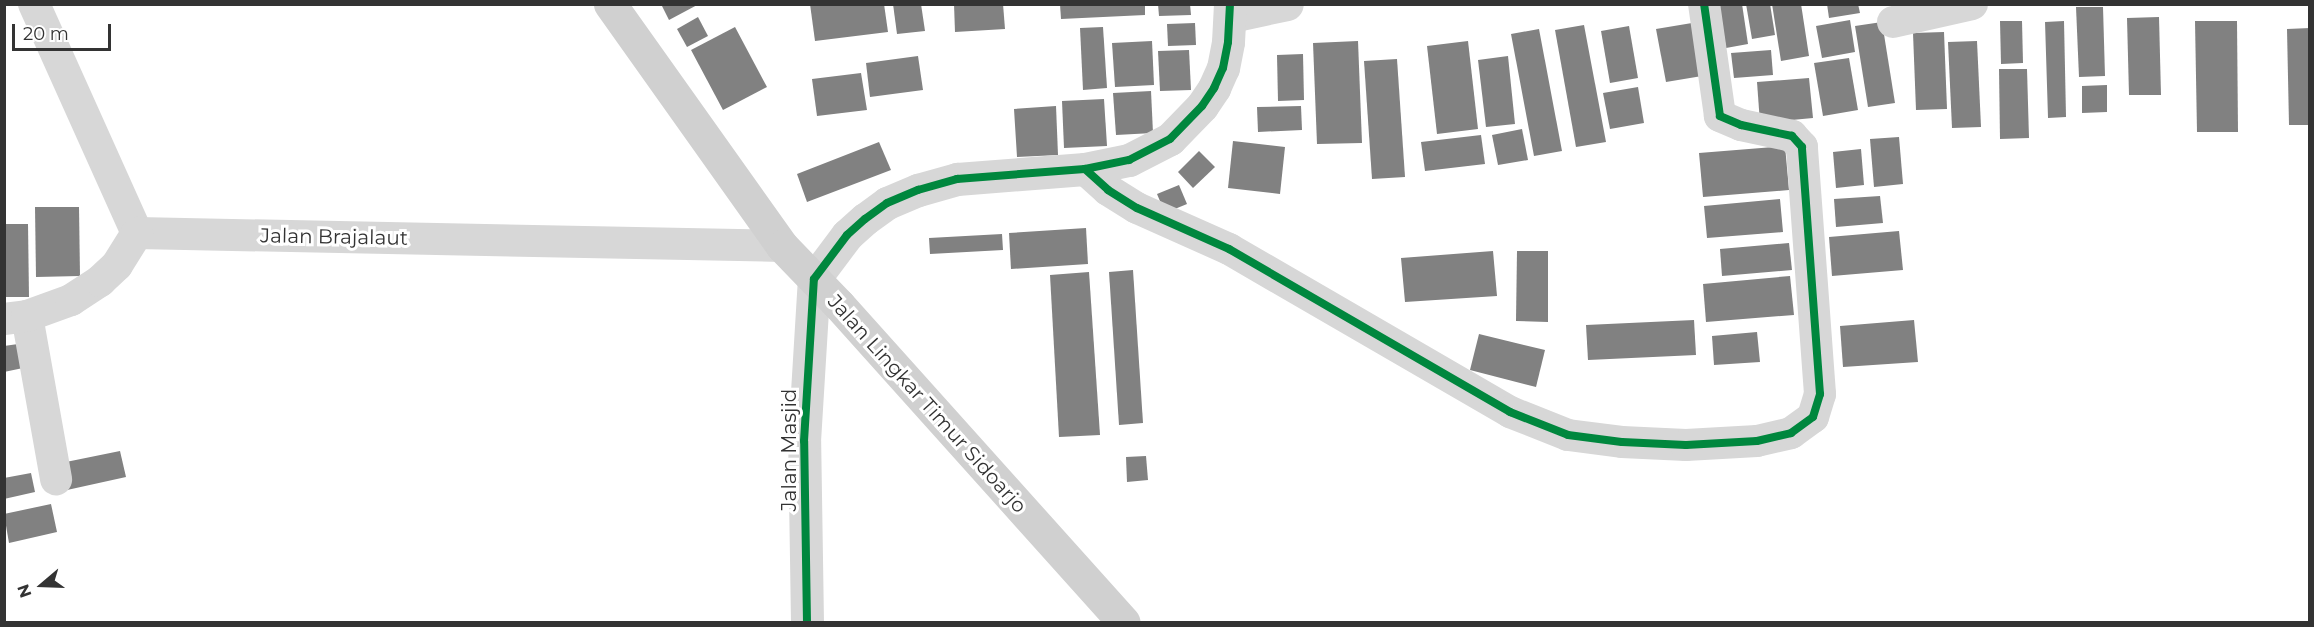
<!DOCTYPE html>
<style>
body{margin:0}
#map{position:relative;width:2314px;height:627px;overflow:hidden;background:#fff;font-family:Montserrat,sans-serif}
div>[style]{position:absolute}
.building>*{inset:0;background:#818181}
.minor>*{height:32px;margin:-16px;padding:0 16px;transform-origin:16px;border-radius:16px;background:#d7d7d7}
.tertiary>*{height:33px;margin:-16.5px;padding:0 16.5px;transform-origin:16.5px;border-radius:16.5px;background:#d7d7d7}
.secondary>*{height:33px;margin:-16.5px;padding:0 16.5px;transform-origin:16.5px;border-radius:16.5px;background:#d0d0d0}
.cycleway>*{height:8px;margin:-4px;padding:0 4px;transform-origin:4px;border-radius:4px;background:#00873e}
span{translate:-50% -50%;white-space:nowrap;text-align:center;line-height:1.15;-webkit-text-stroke:6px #fff;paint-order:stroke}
.street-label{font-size:20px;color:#333}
.frame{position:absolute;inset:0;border:6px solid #333;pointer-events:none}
.north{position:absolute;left:12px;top:555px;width:60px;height:60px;-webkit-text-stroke:4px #fff;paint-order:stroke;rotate:251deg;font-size:16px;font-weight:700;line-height:24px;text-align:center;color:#333}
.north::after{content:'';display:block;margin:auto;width:21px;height:27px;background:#333;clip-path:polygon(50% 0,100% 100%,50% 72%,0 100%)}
.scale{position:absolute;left:12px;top:24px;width:99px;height:27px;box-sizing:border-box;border:3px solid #333;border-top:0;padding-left:8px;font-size:18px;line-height:21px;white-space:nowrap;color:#333;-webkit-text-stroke:4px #fff;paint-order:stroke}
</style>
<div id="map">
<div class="building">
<i style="clip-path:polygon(661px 4px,699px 4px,669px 20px)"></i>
<i style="clip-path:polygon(810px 4px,884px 4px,888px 32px,815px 41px)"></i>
<i style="clip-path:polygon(893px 4px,921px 4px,925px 31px,897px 34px)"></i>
<i style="clip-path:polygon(954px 4px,1003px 4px,1005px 29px,955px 32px)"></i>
<i style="clip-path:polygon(1060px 4px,1145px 4px,1145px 15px,1061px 19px)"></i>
<i style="clip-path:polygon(1158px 4px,1190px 4px,1191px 15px,1159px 16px)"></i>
<i style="clip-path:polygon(1719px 4px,1742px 4px,1748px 44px,1726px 48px)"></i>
<i style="clip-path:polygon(1746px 4px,1770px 4px,1775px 35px,1752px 39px)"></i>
<i style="clip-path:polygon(1772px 4px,1801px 4px,1809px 56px,1781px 61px)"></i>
<i style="clip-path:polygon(1827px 4px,1858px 4px,1860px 13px,1829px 18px)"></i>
<i style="clip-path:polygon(2076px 7px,2103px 7px,2105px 76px,2079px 77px)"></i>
<i style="clip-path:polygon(698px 17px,708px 36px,687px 47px,677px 29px)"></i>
<i style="clip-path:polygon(2159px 17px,2161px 95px,2129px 95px,2127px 18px)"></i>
<i style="clip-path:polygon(1850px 20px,1855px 52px,1822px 58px,1816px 26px)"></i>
<i style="clip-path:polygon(2000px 21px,2022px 21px,2023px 63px,2001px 64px)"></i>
<i style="clip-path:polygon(2064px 21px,2066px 117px,2048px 118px,2045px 22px)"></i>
<i style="clip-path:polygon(2195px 21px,2237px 21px,2238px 132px,2197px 132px)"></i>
<i style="clip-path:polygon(1882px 22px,1895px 103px,1868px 107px,1855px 26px)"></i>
<i style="clip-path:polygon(1195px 23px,1196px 45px,1168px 46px,1167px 24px)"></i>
<i style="clip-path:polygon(1692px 23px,1702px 76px,1666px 82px,1656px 29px)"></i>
<i style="clip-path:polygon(1584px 25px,1606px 142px,1576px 147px,1555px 30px)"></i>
<i style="clip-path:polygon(1629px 26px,1638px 78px,1610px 83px,1601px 31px)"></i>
<i style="clip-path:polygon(735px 27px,767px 87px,723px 110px,691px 50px)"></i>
<i style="clip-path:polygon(1103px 27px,1107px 88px,1083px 90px,1080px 28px)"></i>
<i style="clip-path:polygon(2310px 28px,2310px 125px,2289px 125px,2287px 29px)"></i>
<i style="clip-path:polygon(1539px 29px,1562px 151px,1534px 156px,1511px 34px)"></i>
<i style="clip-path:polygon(1944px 32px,1947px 109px,1916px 110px,1913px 33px)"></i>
<i style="clip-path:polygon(1152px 41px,1154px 85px,1115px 87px,1112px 43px)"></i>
<i style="clip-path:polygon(1358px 41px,1362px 143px,1317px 144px,1313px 43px)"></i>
<i style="clip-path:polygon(1468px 41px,1478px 129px,1437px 134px,1427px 46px)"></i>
<i style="clip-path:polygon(1977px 41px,1981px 127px,1952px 128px,1948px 42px)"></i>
<i style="clip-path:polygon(1189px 50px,1191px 90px,1160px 91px,1158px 51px)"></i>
<i style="clip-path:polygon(1771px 50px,1773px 75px,1734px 78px,1731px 53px)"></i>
<i style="clip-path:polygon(1303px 54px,1304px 100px,1278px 101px,1277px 55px)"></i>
<i style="clip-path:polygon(918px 56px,923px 90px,870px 97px,866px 63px)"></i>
<i style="clip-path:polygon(1508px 56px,1515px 124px,1486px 127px,1478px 60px)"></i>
<i style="clip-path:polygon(1849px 58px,1858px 110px,1823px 116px,1814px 63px)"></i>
<i style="clip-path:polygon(1397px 59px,1405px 177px,1372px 179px,1364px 61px)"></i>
<i style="clip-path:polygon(1999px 69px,2027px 69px,2029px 138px,2000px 139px)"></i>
<i style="clip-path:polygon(861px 73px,867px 110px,817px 116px,812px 79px)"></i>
<i style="clip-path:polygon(1809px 78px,1813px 118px,1760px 123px,1757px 82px)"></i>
<i style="clip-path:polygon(2107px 85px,2107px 112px,2082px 113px,2082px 86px)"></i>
<i style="clip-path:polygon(1638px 87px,1644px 123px,1610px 129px,1603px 93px)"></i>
<i style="clip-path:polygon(1151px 91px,1153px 133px,1116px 135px,1113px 93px)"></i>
<i style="clip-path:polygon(1104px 99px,1107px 146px,1064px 148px,1062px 101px)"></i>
<i style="clip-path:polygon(1056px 106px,1058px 155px,1017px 157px,1014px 109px)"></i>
<i style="clip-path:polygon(1301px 106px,1302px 130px,1258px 132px,1257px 107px)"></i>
<i style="clip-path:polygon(1522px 129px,1528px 160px,1498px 165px,1492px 135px)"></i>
<i style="clip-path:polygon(1481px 135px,1485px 164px,1425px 171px,1421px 142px)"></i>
<i style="clip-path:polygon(1899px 137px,1903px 184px,1874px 187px,1870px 139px)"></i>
<i style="clip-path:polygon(1233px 141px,1285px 147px,1280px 194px,1228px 188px)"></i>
<i style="clip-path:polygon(879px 142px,891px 170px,807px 202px,797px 174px)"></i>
<i style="clip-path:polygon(1785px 146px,1789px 190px,1703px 197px,1699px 153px)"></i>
<i style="clip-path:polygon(1861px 149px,1864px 185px,1836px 188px,1833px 152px)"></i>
<i style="clip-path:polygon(1199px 151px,1215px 167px,1193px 188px,1178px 172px)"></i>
<i style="clip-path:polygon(1179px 185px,1187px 204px,1165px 213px,1157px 194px)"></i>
<i style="clip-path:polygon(1880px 196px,1883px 223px,1836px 227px,1834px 199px)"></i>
<i style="clip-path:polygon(1780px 199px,1783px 232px,1707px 238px,1704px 206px)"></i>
<i style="clip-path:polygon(35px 207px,79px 207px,80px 276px,36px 277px)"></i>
<i style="clip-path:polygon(4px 224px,28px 224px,29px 297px,4px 297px)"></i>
<i style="clip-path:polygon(1086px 228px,1088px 264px,1011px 269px,1009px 233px)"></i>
<i style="clip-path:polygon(1899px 231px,1903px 270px,1832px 276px,1829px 237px)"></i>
<i style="clip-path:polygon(1002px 234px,1003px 250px,930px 254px,929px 238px)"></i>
<i style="clip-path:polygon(1789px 243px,1792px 270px,1722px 276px,1720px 249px)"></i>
<i style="clip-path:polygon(1493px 251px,1497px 296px,1405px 302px,1401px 258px)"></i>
<i style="clip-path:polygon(1517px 251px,1548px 251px,1548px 322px,1516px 321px)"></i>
<i style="clip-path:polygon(1133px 270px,1143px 423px,1119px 425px,1109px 272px)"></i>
<i style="clip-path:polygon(1089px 272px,1100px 435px,1059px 437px,1050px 275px)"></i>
<i style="clip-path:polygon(1790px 276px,1794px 315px,1706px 322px,1703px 284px)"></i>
<i style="clip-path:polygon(1694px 320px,1696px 355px,1588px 360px,1586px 325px)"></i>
<i style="clip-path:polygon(1914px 320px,1918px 362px,1843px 367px,1840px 326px)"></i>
<i style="clip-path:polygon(1757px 332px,1760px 362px,1714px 365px,1712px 336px)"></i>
<i style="clip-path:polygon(1479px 334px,1545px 350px,1536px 387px,1470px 370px)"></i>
<i style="clip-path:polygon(18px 344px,23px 368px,4px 372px,4px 346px)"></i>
<i style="clip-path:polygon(120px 451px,126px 477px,67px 490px,61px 463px)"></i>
<i style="clip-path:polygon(1146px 456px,1148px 480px,1127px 482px,1126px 457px)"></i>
<i style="clip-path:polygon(31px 473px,35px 492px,4px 499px,4px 478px)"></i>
<i style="clip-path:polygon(51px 504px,57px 532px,9px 543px,4px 514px)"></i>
</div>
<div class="minor">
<i style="left:34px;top:4px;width:251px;rotate:65.8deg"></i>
<i style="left:137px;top:233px;width:645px;rotate:1.15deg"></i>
<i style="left:1893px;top:22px;width:81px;rotate:-12.8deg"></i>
<i style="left:1085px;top:169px;width:31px;rotate:42deg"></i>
<i style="left:1108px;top:190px;width:34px;rotate:32deg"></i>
<i style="left:1137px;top:208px;width:101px;rotate:24deg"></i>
<i style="left:1229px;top:249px;width:325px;rotate:30.1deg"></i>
<i style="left:1510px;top:412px;width:62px;rotate:21.6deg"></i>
<i style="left:1568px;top:435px;width:54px;rotate:7.4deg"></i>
<i style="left:1622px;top:442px;width:64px;rotate:2.7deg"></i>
<i style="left:1686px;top:445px;width:71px;rotate:-3.2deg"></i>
<i style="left:1757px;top:441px;width:35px;rotate:-13deg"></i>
<i style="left:1791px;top:433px;width:27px;rotate:-36deg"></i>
<i style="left:1813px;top:417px;width:24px;rotate:-73deg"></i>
<i style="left:1820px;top:394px;width:248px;rotate:-94.2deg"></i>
<i style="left:1802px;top:147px;width:15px;rotate:-132deg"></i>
<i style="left:1792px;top:136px;width:52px;rotate:-167.8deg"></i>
<i style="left:1741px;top:125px;width:23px;rotate:-157deg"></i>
<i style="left:1720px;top:116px;width:113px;rotate:-98.1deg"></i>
<i style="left:27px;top:316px;width:166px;rotate:79.9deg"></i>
<i style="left:4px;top:319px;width:23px;rotate:-7deg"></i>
<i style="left:27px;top:316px;width:47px;rotate:-20deg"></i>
<i style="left:71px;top:300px;width:35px;rotate:-33deg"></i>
<i style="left:100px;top:281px;width:23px;rotate:-43deg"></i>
<i style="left:117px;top:265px;width:38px;rotate:-58deg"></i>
</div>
<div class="tertiary">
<i style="left:1231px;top:16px;width:57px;rotate:-12.1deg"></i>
<i style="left:807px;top:622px;width:181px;rotate:-90.9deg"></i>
<i style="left:804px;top:441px;width:162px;rotate:-86.5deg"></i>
<i style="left:814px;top:279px;width:55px;rotate:-53.1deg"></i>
<i style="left:847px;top:235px;width:24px;rotate:-42deg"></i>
<i style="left:865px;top:219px;width:27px;rotate:-36deg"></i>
<i style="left:887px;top:203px;width:34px;rotate:-23deg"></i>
<i style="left:918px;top:190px;width:41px;rotate:-15.8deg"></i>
<i style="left:957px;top:179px;width:128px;rotate:-4.5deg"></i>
<i style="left:1085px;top:169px;width:45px;rotate:-11.6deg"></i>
<i style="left:1129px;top:160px;width:46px;rotate:-27.1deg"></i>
<i style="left:1170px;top:139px;width:46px;rotate:-45.9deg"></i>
<i style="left:1202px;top:106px;width:22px;rotate:-56deg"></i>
<i style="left:1214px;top:88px;width:22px;rotate:-66deg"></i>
<i style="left:1223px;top:68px;width:26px;rotate:-79deg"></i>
<i style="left:1228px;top:42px;width:38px;rotate:-87deg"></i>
</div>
<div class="secondary">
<i style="left:610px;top:4px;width:297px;rotate:54.6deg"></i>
<i style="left:782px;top:246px;width:82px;rotate:46deg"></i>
<i style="left:839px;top:305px;width:426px;rotate:48.1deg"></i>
</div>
<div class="cycleway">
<i style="left:1085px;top:169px;width:31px;rotate:42deg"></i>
<i style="left:1108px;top:190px;width:34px;rotate:32deg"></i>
<i style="left:1137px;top:208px;width:101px;rotate:24deg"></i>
<i style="left:1229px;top:249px;width:325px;rotate:30.1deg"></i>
<i style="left:1510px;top:412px;width:62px;rotate:21.6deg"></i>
<i style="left:1568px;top:435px;width:54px;rotate:7.4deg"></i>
<i style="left:1622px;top:442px;width:64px;rotate:2.7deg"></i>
<i style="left:1686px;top:445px;width:71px;rotate:-3.2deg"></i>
<i style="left:1757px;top:441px;width:35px;rotate:-13deg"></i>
<i style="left:1791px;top:433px;width:27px;rotate:-36deg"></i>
<i style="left:1813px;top:417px;width:24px;rotate:-73deg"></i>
<i style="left:1820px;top:394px;width:248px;rotate:-94.2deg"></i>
<i style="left:1802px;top:147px;width:15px;rotate:-132deg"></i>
<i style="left:1792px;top:136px;width:52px;rotate:-167.8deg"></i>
<i style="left:1741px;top:125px;width:23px;rotate:-157deg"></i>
<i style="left:1720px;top:116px;width:113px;rotate:-98.1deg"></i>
<i style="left:807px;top:622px;width:181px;rotate:-90.9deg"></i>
<i style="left:804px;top:441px;width:162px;rotate:-86.5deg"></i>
<i style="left:814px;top:279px;width:55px;rotate:-53.1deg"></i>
<i style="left:847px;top:235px;width:24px;rotate:-42deg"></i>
<i style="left:865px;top:219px;width:27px;rotate:-36deg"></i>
<i style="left:887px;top:203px;width:34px;rotate:-23deg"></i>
<i style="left:918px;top:190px;width:41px;rotate:-15.8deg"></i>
<i style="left:957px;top:179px;width:128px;rotate:-4.5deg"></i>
<i style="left:1085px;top:169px;width:45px;rotate:-11.6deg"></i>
<i style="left:1129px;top:160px;width:46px;rotate:-27.1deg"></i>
<i style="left:1170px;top:139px;width:46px;rotate:-45.9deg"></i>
<i style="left:1202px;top:106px;width:22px;rotate:-56deg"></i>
<i style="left:1214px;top:88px;width:22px;rotate:-66deg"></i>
<i style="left:1223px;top:68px;width:26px;rotate:-79deg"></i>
<i style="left:1228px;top:42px;width:38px;rotate:-87deg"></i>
</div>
<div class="street-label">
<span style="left:334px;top:237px;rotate:1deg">Jalan Brajalaut</span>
<span style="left:927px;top:404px;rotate:48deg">Jalan Lingkar Timur Sidoarjo</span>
<span style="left:789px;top:450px;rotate:-90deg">Jalan Masjid</span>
</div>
<div class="frame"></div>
<div class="north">N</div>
<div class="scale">20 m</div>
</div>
